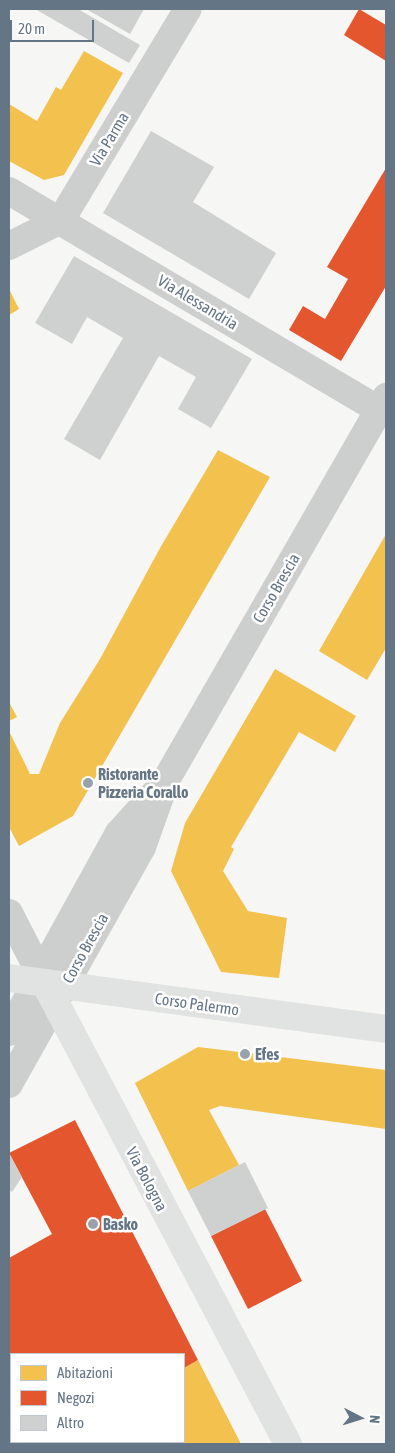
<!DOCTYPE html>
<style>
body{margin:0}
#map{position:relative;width:395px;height:1453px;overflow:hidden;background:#f6f6f4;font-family:"Asap Condensed",sans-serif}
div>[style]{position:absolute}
.homes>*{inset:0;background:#f2c14e}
.shops>*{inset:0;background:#e4572e}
.building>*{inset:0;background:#cfd0d0}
.minor>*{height:28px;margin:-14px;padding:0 14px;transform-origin:14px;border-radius:14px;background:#cdcfcf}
.major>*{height:28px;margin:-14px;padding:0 14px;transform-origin:14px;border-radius:14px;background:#e1e2e2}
.dots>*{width:14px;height:14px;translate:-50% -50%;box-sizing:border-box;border:2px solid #fff;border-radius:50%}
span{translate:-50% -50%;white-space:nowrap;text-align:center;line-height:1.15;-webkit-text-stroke:5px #fff;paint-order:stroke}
.street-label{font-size:16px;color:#647586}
.poi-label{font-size:16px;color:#647586;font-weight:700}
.left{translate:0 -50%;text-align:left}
.frame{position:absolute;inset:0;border:10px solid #647586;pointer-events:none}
.legend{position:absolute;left:10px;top:1353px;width:175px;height:90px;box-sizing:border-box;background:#fff;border:1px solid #c1c8cf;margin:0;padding:6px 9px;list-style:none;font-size:15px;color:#647586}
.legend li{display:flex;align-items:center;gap:10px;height:25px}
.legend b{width:25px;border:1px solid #c1c8cf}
.north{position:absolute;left:335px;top:1393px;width:50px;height:50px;-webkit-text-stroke:4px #fff;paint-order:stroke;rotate:95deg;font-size:14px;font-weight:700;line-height:20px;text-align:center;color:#647586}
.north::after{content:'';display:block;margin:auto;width:18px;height:22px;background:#647586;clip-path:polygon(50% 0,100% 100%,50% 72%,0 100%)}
.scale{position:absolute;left:10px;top:20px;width:84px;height:22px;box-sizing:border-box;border:2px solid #647586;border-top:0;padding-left:6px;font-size:15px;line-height:18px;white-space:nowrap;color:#647586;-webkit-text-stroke:4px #fff;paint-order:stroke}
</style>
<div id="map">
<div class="homes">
<i style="clip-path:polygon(84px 51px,123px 73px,64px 175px,44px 180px,9px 161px,9px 104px,37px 121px,56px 87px,61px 90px)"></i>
<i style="clip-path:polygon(9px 289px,19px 309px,9px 315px)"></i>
<i style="clip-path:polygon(218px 450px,270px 477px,73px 816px,19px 846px,9px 827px,9px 731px,30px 774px,39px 774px,60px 723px,100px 659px,160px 548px)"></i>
<i style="clip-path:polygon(386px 534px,386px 648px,367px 680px,319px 651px)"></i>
<i style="clip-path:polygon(275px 669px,356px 716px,335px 752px,299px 732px,231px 847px,234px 849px,223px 871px,248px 911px,287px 918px,279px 978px,221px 972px,171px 871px,185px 823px)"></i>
<i style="clip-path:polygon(9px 702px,17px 717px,9px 721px)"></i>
<i style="clip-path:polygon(198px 1047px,386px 1070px,386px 1129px,220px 1106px,209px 1110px,239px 1165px,188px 1191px,135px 1083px)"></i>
<i style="clip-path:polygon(198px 1360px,241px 1444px,162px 1444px,160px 1442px,184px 1442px,184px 1368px)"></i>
</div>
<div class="shops">
<i style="clip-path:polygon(359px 9px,386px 25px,386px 61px,344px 35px)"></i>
<i style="clip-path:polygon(386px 168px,386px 286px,341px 361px,289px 330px,303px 306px,325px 319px,348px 279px,327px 267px)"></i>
<i style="clip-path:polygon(75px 1120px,198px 1360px,184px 1368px,184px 1354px,11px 1354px,11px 1442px,38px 1442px,34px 1444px,9px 1444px,9px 1258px,52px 1234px,9px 1153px)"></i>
<i style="clip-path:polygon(265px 1209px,302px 1281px,248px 1309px,211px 1236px)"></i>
</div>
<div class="building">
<i style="clip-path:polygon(35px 9px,78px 9px,140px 45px,129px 63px)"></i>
<i style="clip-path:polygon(86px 9px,144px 9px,130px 34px)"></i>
<i style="clip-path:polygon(151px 131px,214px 167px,193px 202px,276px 253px,249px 299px,103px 213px)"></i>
<i style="clip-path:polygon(74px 256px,252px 359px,211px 428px,178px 409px,196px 377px,159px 356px,100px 460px,64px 439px,123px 338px,87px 317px,72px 344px,35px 323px)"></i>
<i style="clip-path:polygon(9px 1153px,22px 1177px,12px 1192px,9px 1190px)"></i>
<i style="clip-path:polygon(245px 1162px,268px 1208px,211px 1236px,188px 1191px)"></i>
</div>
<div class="minor">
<i style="left:9px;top:191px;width:438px;rotate:30.6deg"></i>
<i style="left:9px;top:246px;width:58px;rotate:-26.6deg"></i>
<i style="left:61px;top:220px;width:246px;rotate:-59deg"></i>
<i style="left:9px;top:913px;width:79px;rotate:62.8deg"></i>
<i style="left:9px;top:1032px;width:227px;rotate:-61.1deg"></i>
<i style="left:119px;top:833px;width:54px;rotate:-48deg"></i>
<i style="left:9px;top:1084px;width:272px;rotate:-60.7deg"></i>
<i style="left:142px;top:847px;width:71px;rotate:-70.3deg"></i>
<i style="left:166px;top:780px;width:442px;rotate:-60.1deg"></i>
</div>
<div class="major">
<i style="left:9px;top:978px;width:380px;rotate:7.7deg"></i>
<i style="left:45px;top:983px;width:521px;rotate:62.21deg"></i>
</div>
<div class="dots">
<i style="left:88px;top:783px;background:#97a2ac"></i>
<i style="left:245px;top:1054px;background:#97a2ac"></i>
<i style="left:93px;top:1224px;background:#97a2ac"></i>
</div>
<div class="street-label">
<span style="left:109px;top:139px;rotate:-59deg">Via Parma</span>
<span style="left:198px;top:302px;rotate:31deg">Via Alessandria</span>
<span style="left:276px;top:588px;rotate:-60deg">Corso Brescia</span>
<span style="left:85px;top:948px;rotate:-61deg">Corso Brescia</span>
<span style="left:197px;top:1004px;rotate:8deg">Corso Palermo</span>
<span style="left:147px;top:1179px;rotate:62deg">Via Bologna</span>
</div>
<div class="poi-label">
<span class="left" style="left:98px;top:783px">Ristorante<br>Pizzeria Corallo</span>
<span class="left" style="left:255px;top:1054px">Efes</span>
<span class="left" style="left:103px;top:1224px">Basko</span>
</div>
<div class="frame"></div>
<ul class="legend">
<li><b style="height:14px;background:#f2c14e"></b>Abitazioni</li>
<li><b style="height:14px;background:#e4572e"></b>Negozi</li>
<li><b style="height:14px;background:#cfd0d0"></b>Altro</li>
</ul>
<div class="north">N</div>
<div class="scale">20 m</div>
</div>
